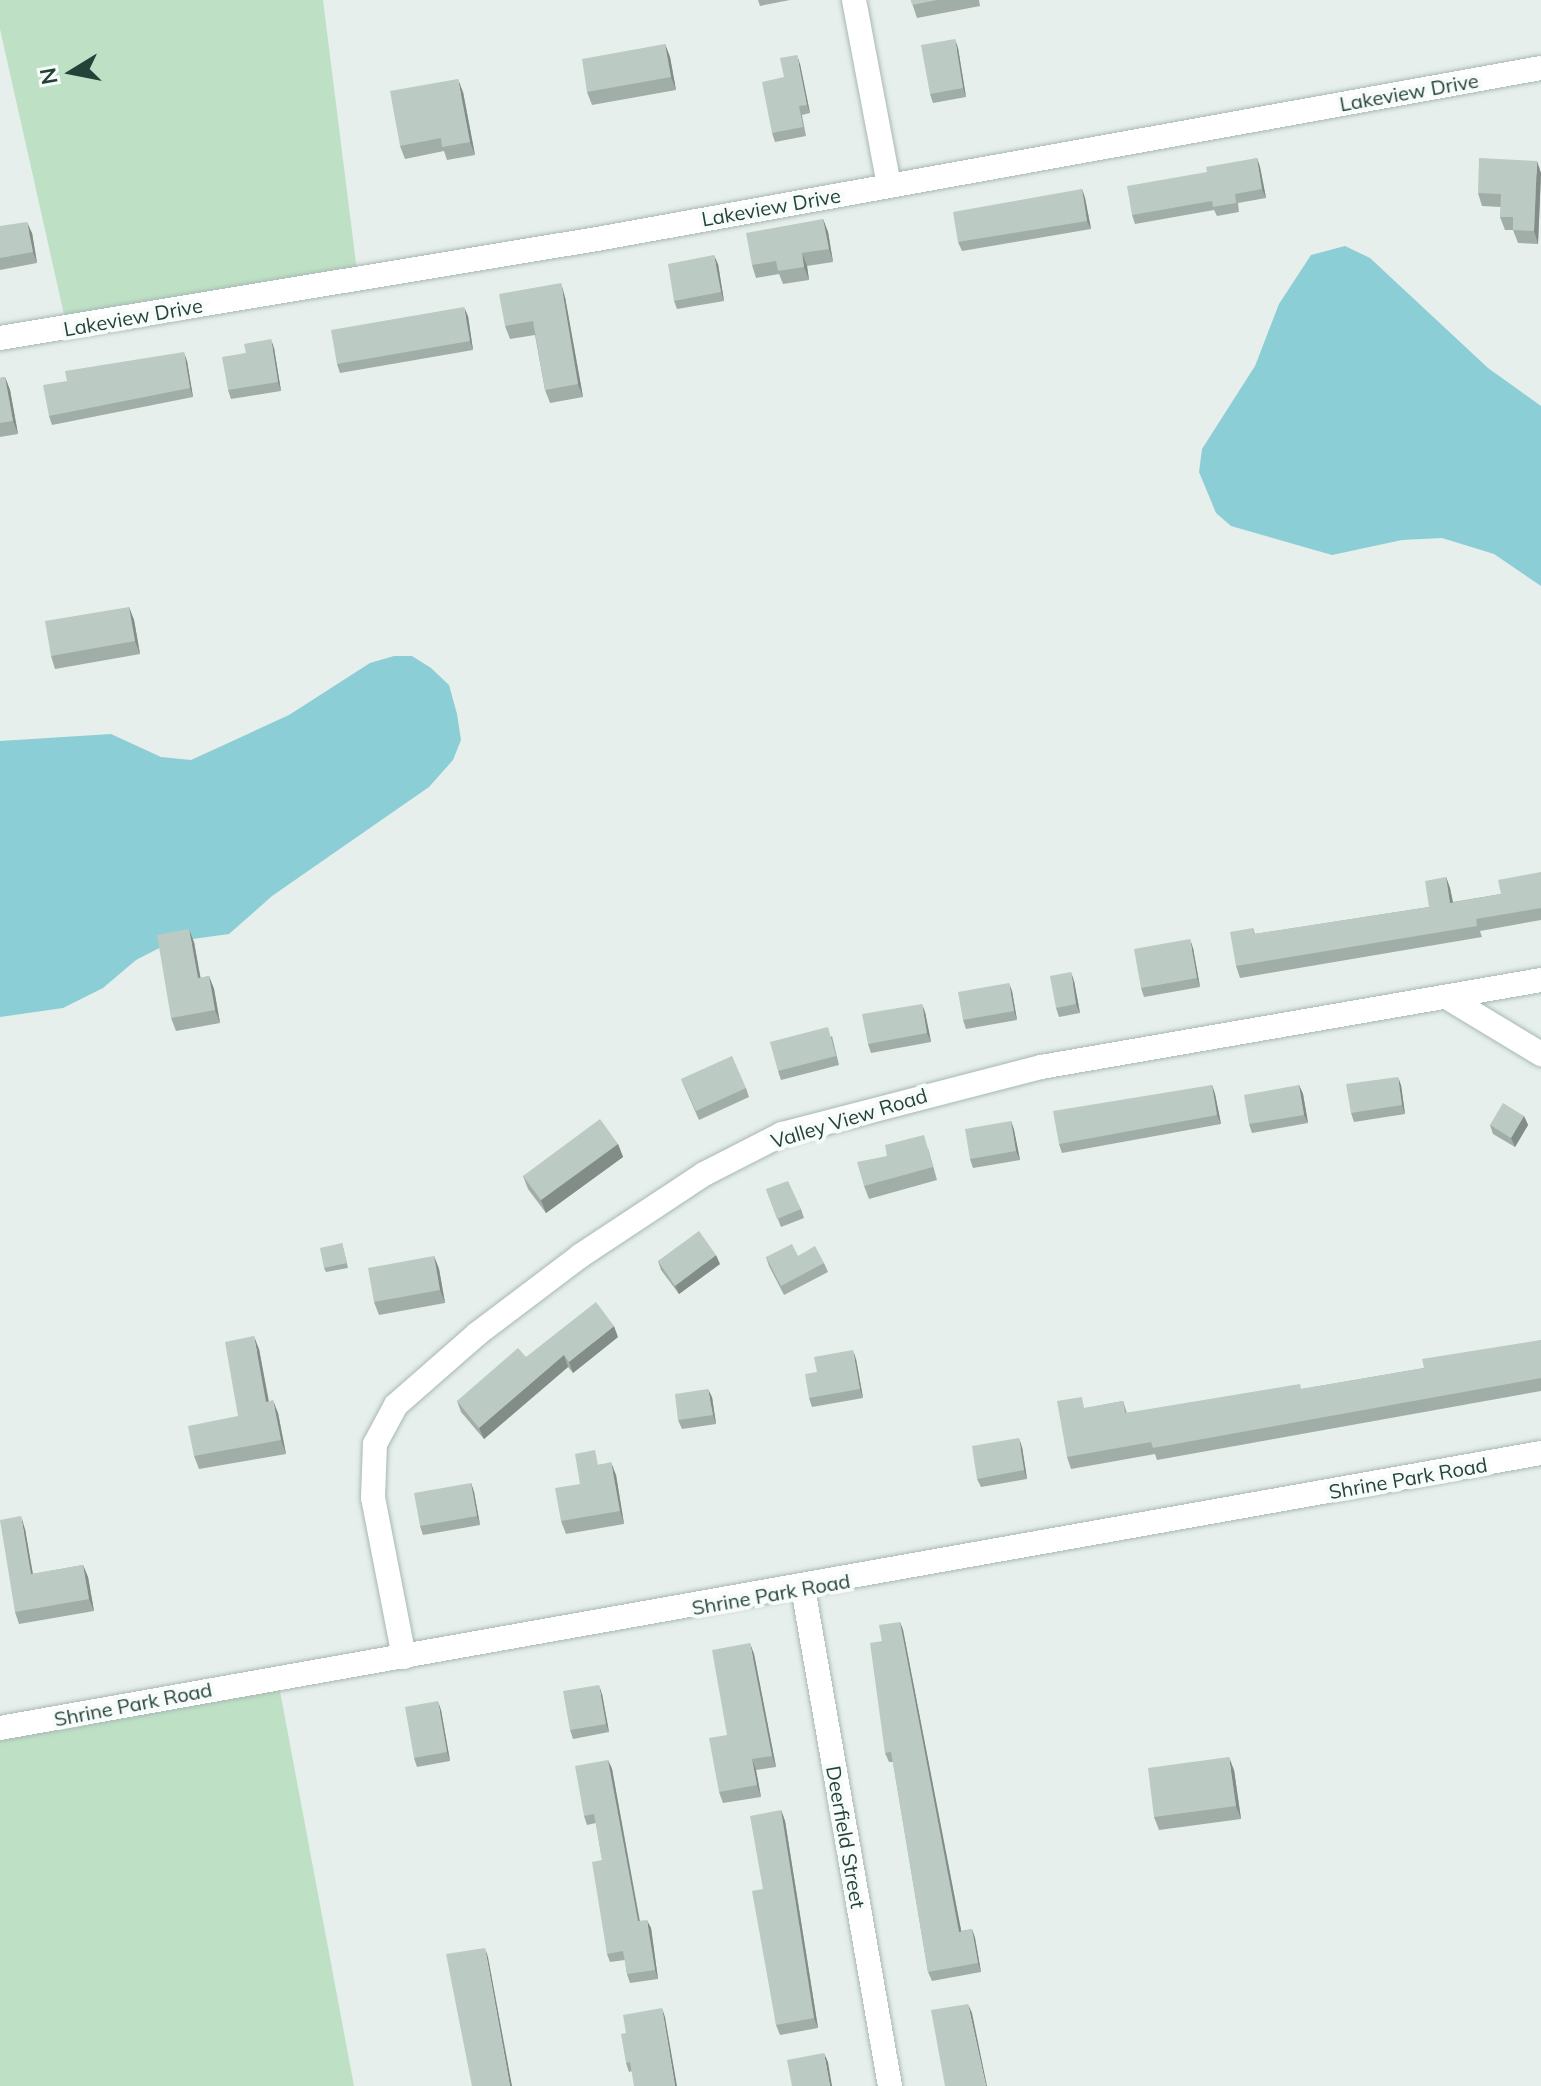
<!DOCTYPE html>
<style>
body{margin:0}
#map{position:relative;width:1541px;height:2086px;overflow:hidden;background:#e6efeb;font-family:Mulish,sans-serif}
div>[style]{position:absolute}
.green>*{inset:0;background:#bee1c6}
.water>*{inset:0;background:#8cced6}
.roads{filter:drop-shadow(0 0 2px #a8b8b2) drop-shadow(0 0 2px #a8b8b2)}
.minor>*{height:24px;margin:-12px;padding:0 12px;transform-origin:12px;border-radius:12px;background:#fff}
.wall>*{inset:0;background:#a1aea8}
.shaded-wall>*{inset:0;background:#838d88}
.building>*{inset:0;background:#bbcac3}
span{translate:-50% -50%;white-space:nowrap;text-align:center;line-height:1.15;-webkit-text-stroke:8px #f7fbf9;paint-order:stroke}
.street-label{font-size:20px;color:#234339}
.north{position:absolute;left:32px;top:32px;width:80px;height:80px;-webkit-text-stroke:6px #f7fbf9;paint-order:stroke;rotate:260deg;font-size:22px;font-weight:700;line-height:32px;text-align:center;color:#234339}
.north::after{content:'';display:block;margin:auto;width:28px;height:36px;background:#234339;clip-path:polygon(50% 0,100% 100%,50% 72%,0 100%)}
</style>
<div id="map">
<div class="green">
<i style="clip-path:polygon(0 0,323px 0,358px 279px,67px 328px,0 29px)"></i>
<i style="clip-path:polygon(277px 1675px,354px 2086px,0 2086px,0 1728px)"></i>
</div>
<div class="water">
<i style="clip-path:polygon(1345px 246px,1370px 258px,1488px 368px,1541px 406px,1541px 586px,1494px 554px,1442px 538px,1402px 540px,1332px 555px,1231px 526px,1216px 513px,1199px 472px,1202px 449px,1255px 366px,1279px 304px,1311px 255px)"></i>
<i style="clip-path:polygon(394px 656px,412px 656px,431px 668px,449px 685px,457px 714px,461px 740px,453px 760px,429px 787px,272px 896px,229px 934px,171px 942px,136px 960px,103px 988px,63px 1008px,0 1017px,0 741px,111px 734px,161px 757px,191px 760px,289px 715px,370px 663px)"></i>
</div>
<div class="roads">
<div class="minor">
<i style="left:854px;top:0;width:189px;rotate:79.3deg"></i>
<i style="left:0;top:338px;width:605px;rotate:-9.42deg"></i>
<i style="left:597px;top:239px;width:959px;rotate:-10.27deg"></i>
<i style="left:1448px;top:998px;width:109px;rotate:31.1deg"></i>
<i style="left:803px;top:1588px;width:506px;rotate:80.09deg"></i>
<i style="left:404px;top:1657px;width:162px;rotate:-101deg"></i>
<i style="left:373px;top:1498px;width:54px;rotate:-87.9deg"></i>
<i style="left:375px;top:1444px;width:44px;rotate:-61.7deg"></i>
<i style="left:396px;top:1405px;width:108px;rotate:-41.2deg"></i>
<i style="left:477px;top:1334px;width:129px;rotate:-37.1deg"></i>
<i style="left:580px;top:1256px;width:149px;rotate:-33.5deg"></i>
<i style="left:704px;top:1174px;width:88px;rotate:-27.1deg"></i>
<i style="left:782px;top:1134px;width:268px;rotate:-14.5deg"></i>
<i style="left:1041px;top:1067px;width:508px;rotate:-9.87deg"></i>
<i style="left:0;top:1728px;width:1565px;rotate:-10.12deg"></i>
</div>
</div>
<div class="wall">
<i style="clip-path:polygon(758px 0,790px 0,760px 6px)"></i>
<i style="clip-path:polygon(911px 0,979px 0,980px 6px,917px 18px)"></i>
<i style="clip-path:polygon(665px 44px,670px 57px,676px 90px,592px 105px,587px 92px)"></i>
<i style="clip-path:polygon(958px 48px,966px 97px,933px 103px,930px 94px)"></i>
<i style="clip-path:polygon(800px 64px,810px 113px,802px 115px,806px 136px,775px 142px,772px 133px,784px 77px)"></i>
<i style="clip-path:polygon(463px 92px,475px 155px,447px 160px,444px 151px,405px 159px,400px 146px)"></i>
<i style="clip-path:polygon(1257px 158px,1260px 167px,1266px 198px,1238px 203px,1239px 212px,1217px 216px,1214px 210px,1135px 224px,1132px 215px,1207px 172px)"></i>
<i style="clip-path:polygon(1541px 173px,1538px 244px,1518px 243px,1513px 230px,1505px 230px,1500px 217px,1501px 207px,1482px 206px,1478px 193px)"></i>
<i style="clip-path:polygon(1082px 189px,1085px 198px,1091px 229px,962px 251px,958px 242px)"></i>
<i style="clip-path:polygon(823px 219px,828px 232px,833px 262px,807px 266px,809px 280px,783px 284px,779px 274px,756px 278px,752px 265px)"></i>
<i style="clip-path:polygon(0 226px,32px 233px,37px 263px,0 270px)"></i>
<i style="clip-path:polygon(718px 264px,724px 301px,677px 309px,674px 301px)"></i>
<i style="clip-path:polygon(565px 297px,583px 397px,550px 403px,545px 390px,535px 335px,510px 339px,505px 326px)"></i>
<i style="clip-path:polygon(468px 316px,473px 350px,340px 373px,337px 364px)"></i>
<i style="clip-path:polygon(274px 348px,281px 391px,231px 399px,228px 390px)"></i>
<i style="clip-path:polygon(187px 361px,193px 397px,52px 425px,49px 416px,67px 381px)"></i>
<i style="clip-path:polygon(5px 377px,10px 390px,18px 434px,0 437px,0 378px)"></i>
<i style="clip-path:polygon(129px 607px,134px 620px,140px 654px,55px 669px,51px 656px)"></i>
<i style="clip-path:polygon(1541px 872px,1541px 920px,1480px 931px,1482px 937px,1240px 978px,1236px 966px,1253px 928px,1255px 934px,1429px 907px,1446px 877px,1450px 888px,1453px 902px,1501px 894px)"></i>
<i style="clip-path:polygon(194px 942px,200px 978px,209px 976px,214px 989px,220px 1023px,176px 1031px,171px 1018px)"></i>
<i style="clip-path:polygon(1193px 948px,1200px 987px,1144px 997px,1141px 988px)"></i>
<i style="clip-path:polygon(1074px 981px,1080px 1013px,1059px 1017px,1056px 1008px)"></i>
<i style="clip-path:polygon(1012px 991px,1017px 1020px,966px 1029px,963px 1020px)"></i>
<i style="clip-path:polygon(925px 1012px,931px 1042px,871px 1053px,868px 1044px)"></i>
<i style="clip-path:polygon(832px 1036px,839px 1065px,781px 1080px,778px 1071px)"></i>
<i style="clip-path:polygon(681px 1079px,746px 1088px,749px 1097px,699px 1120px)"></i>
<i style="clip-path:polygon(1212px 1085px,1215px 1094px,1221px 1124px,1062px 1153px,1059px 1144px)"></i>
<i style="clip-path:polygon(1299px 1085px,1303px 1094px,1308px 1123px,1252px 1133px,1249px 1124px)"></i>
<i style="clip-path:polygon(1401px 1085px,1405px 1114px,1354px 1122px,1351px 1113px)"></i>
<i style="clip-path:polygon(1524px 1116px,1528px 1125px,1515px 1147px,1493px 1134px,1490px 1125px)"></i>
<i style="clip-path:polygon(1011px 1121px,1014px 1130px,1020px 1160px,973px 1168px,970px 1159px)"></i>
<i style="clip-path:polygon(618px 1144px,623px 1157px,546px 1213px,528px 1189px,523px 1176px)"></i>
<i style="clip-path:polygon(928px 1148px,937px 1180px,869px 1199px,864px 1186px)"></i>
<i style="clip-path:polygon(766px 1189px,801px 1209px,804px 1218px,781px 1227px)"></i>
<i style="clip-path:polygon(342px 1243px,348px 1268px,326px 1272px,324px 1268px)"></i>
<i style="clip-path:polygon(434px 1256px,439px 1269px,445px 1303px,379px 1315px,374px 1302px)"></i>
<i style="clip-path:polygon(798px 1256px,824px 1263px,828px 1272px,784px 1295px,769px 1266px,766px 1257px)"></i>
<i style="clip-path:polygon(658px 1261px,720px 1264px,679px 1294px,661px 1270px)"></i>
<i style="clip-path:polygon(618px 1337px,573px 1373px,568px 1367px,484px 1439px,461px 1412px,457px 1401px,526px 1357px)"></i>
<i style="clip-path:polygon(1541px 1340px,1541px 1391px,1157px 1460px,1155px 1454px,1071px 1469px,1067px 1457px,1086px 1408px,1123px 1401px,1127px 1413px,1302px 1389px,1424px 1368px)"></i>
<i style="clip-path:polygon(259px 1349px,269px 1401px,278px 1413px,286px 1454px,199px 1469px,194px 1456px,238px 1416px)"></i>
<i style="clip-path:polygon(856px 1359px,863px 1398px,812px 1407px,809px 1398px,817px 1372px)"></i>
<i style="clip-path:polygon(712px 1397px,716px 1424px,682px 1429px,678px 1420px)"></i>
<i style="clip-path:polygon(1022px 1447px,1027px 1479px,981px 1487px,977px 1479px)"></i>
<i style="clip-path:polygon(600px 1464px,616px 1475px,624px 1524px,566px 1534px,561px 1521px,580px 1484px)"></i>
<i style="clip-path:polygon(471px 1483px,474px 1492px,480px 1525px,423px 1535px,420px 1526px)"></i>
<i style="clip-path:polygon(25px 1529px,33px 1574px,83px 1565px,88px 1577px,94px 1611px,19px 1624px,15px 1612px)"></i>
<i style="clip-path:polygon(900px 1622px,903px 1630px,961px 1931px,972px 1929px,975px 1938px,981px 1972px,932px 1981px,928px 1972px,893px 1762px,889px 1762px,885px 1753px,882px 1641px)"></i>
<i style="clip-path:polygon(754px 1654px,776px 1767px,756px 1770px,761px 1797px,723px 1803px,719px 1792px,727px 1735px)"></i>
<i style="clip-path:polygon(602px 1694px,609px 1732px,573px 1739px,570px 1730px)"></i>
<i style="clip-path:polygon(441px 1710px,450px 1761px,417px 1767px,414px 1758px)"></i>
<i style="clip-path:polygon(608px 1760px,612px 1769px,640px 1921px,651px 1928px,658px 1979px,630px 1983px,627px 1974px,625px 1960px,610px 1962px,607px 1954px,602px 1860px,596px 1823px,587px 1825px,584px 1816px)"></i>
<i style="clip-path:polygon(1234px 1770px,1241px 1819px,1159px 1830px,1154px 1817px)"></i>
<i style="clip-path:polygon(781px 1810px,785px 1821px,818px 2028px,780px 2035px,776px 2025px,763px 1889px)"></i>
<i style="clip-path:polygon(665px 2017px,632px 2071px,629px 2072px,626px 2063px,626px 2033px)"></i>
</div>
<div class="shaded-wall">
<i style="clip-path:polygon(955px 39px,958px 48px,966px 97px,963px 88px)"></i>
<i style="clip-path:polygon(665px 44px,670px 57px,676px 90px,671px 77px)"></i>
<i style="clip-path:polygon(797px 55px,800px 64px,810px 113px,807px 105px)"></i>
<i style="clip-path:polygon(458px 79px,463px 92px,475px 155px,470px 142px)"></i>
<i style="clip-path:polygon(1257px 158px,1260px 167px,1266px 198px,1262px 189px)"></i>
<i style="clip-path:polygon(1537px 161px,1541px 173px,1538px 244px,1534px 231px)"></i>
<i style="clip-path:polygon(1082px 189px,1085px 198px,1091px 229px,1087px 221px)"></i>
<i style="clip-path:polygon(823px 219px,828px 232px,833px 262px,829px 249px)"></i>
<i style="clip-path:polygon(27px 222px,32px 233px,37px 263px,33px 252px)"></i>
<i style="clip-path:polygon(802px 253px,807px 266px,809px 280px,804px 267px)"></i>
<i style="clip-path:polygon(714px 255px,718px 264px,724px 301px,721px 292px)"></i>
<i style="clip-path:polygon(561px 283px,565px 297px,583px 397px,578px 384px)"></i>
<i style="clip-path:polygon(464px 307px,468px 316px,473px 350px,470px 341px)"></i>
<i style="clip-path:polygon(271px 339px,274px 348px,281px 391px,278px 382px)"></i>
<i style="clip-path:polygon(184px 352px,187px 361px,193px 397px,190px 388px)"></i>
<i style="clip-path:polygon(5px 377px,10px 390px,18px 434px,13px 421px)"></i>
<i style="clip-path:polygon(129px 607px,134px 620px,140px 654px,135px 641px)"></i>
<i style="clip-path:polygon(1446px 877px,1450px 888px,1455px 914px,1450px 903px)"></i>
<i style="clip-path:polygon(189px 929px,194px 942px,203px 991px,198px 978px)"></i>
<i style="clip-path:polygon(1190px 939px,1193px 948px,1200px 987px,1197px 978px)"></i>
<i style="clip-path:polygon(1071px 972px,1074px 981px,1080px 1013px,1076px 1004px)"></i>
<i style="clip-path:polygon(209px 976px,214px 989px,220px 1023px,215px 1010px)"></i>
<i style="clip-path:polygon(1009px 983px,1012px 991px,1017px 1020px,1014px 1011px)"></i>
<i style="clip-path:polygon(922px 1004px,925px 1012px,931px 1042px,927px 1033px)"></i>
<i style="clip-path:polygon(1398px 1077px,1401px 1085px,1405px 1114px,1402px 1105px)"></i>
<i style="clip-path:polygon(1212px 1085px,1215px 1094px,1221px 1124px,1217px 1115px)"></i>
<i style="clip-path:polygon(1299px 1085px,1303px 1094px,1308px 1123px,1304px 1115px)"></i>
<i style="clip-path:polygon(1524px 1116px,1528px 1125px,1515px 1147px,1511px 1138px)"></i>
<i style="clip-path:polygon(1011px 1121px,1014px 1130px,1020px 1160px,1016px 1151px)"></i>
<i style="clip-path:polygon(618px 1144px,623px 1157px,546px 1213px,541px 1200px)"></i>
<i style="clip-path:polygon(716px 1255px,720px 1264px,679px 1294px,675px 1286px)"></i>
<i style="clip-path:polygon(434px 1256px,439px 1269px,445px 1303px,440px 1290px)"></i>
<i style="clip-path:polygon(614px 1326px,618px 1337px,573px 1373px,569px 1362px)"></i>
<i style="clip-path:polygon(254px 1336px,259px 1349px,271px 1415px,266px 1402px)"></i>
<i style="clip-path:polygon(853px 1350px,856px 1359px,863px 1398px,860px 1389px)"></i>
<i style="clip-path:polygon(564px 1355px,568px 1367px,484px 1439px,479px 1428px)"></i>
<i style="clip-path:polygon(708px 1389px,712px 1397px,716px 1424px,713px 1415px)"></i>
<i style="clip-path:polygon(273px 1400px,278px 1413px,286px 1454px,281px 1440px)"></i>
<i style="clip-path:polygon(1019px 1438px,1022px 1447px,1027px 1479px,1024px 1470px)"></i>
<i style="clip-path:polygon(611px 1462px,616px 1475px,624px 1524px,620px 1511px)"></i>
<i style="clip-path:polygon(471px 1483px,474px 1492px,480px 1525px,477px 1516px)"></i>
<i style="clip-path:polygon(21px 1516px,25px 1529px,35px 1587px,31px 1574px)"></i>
<i style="clip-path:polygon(83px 1565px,88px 1577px,94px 1611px,89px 1599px)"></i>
<i style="clip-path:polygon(900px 1622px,903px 1630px,963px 1940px,959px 1932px)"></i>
<i style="clip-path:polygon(750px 1643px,754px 1654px,776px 1767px,772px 1756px)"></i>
<i style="clip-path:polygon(599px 1685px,602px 1694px,609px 1732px,606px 1724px)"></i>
<i style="clip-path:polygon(438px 1701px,441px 1710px,450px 1761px,447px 1752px)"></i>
<i style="clip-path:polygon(1229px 1757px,1234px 1770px,1241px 1819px,1236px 1806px)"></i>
<i style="clip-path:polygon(752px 1759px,756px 1770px,761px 1797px,757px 1785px)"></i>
<i style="clip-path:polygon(608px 1760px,612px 1769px,641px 1930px,638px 1921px)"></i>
<i style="clip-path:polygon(781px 1810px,785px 1821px,818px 2028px,814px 2018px)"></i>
<i style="clip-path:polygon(647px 1920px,651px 1928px,658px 1979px,655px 1970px)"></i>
<i style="clip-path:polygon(972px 1929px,975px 1938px,981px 1972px,978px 1963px)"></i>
<i style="clip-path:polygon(485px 1948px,488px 1957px,512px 2086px,510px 2086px)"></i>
<i style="clip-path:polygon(968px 2004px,972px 2013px,987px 2086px,986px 2086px)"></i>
<i style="clip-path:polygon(662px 2008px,665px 2017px,677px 2086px,675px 2086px)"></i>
<i style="clip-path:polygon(824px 2053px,828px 2062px,832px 2086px,830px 2086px)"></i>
</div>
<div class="building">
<i style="clip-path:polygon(911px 0,937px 0,912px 5px)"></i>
<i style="clip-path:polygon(955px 39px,963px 88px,930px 94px,921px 45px)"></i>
<i style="clip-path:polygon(665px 44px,671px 77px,587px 92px,582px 59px)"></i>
<i style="clip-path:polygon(797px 55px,807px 105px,799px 106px,803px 127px,772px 133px,762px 82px,784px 77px,780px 58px)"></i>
<i style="clip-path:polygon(458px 79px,470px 142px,442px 147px,441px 138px,400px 146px,390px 91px)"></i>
<i style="clip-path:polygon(1257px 158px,1262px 189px,1235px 194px,1236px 203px,1213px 207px,1212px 201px,1132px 215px,1127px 186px,1207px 172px,1206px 167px)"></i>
<i style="clip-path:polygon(1479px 158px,1537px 161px,1534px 231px,1513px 230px,1513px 217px,1500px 217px,1501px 194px,1478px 193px)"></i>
<i style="clip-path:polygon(1082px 189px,1087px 221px,958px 242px,953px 212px)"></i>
<i style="clip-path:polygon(823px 219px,829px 249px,802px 253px,804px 267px,778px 271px,776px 261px,752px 265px,746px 233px)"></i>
<i style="clip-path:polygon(27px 222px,33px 252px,0 258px,0 226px)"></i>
<i style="clip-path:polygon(714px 255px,721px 292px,674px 301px,668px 264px)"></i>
<i style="clip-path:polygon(561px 283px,578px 384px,545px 390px,533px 321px,505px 326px,499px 294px)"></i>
<i style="clip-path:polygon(464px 307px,470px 341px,337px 364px,331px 330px)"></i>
<i style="clip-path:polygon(271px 339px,278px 382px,228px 390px,222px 357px,246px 353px,244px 344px)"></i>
<i style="clip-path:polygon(184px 352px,190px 388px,49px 416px,43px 385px,67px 381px,65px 371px)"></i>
<i style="clip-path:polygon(5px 377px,13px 421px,0 423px,0 378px)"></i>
<i style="clip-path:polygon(129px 607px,135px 641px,51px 656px,45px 621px)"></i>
<i style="clip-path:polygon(1541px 872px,1541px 908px,1476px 919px,1477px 926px,1236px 966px,1230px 932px,1253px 928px,1254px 934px,1429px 907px,1425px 881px,1446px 877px,1450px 903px,1501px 894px,1498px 880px)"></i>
<i style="clip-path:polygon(189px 929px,198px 978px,209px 976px,215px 1010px,171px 1018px,157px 935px)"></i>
<i style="clip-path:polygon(1190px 939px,1197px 978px,1141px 988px,1134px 949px)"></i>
<i style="clip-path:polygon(1071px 972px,1076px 1004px,1056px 1008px,1050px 976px)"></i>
<i style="clip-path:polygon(1009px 983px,1014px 1011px,963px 1020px,958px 992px)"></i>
<i style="clip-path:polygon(922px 1004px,927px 1033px,868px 1044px,862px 1014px)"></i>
<i style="clip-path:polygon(828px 1027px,836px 1056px,778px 1071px,770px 1042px)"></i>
<i style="clip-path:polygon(732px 1056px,746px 1088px,696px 1111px,681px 1079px)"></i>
<i style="clip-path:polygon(1398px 1077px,1402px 1105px,1351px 1113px,1346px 1084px)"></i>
<i style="clip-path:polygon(1212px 1085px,1217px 1115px,1059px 1144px,1053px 1111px)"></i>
<i style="clip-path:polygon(1299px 1085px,1304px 1115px,1249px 1124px,1244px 1095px)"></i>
<i style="clip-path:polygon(1503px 1103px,1524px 1116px,1511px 1138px,1490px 1125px)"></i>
<i style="clip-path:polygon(600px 1119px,618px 1144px,541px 1200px,523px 1176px)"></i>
<i style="clip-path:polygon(1011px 1121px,1016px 1151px,970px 1159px,965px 1129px)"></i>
<i style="clip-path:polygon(924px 1135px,933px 1167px,864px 1186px,857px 1162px,887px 1156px,885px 1145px)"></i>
<i style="clip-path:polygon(788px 1181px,801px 1209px,777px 1219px,766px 1189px)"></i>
<i style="clip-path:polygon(699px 1231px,716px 1255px,675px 1286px,658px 1261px)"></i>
<i style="clip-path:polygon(342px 1243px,347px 1263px,324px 1268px,320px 1248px)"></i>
<i style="clip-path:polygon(792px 1244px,798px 1256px,815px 1246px,824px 1263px,781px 1286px,766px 1257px)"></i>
<i style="clip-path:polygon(434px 1256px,440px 1290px,374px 1302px,368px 1268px)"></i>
<i style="clip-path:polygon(596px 1302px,614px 1326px,569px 1362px,564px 1355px,479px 1428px,457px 1401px,518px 1348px,526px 1357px)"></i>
<i style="clip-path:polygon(254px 1336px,266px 1402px,273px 1400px,281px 1440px,194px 1456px,188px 1426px,238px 1416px,225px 1342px)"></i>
<i style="clip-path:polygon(1541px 1340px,1541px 1378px,1153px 1448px,1151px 1442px,1067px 1457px,1057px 1401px,1082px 1397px,1084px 1408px,1123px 1401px,1125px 1413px,1300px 1384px,1301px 1389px,1424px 1368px,1422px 1359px)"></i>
<i style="clip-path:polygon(853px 1350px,860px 1389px,809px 1398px,805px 1374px,817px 1372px,814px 1357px)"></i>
<i style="clip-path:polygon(708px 1389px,713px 1415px,678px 1420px,675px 1394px)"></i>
<i style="clip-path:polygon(1019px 1438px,1024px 1470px,977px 1479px,972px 1446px)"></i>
<i style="clip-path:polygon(595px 1450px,598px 1465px,611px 1462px,620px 1511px,561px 1521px,555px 1488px,580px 1484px,575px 1454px)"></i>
<i style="clip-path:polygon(471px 1483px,477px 1516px,420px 1526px,414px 1493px)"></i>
<i style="clip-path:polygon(21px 1516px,31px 1574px,83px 1565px,89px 1599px,15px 1612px,0 1520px)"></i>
<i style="clip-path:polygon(900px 1622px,959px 1932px,972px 1929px,978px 1963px,928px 1972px,891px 1752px,885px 1753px,870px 1643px,882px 1641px,879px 1625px)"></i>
<i style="clip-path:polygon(750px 1643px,772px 1756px,752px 1759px,757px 1785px,719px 1792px,709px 1738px,727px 1735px,712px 1650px)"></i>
<i style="clip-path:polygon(599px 1685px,606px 1724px,570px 1730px,563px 1691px)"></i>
<i style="clip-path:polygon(438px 1701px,447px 1752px,414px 1758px,405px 1707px)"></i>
<i style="clip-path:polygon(1229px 1757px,1236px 1806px,1154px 1817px,1148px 1768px)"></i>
<i style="clip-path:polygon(608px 1760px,638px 1921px,647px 1920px,655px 1970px,627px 1974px,623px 1951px,607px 1954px,592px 1862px,602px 1860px,594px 1814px,584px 1816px,575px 1766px)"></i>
<i style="clip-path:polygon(781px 1810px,814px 2018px,776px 2025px,752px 1891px,763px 1889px,750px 1816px)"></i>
<i style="clip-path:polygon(485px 1948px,510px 2086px,472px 2086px,446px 1954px)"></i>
<i style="clip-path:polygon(968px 2004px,986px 2086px,945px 2086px,931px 2010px)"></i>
<i style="clip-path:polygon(662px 2008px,675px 2086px,634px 2086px,630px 2062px,626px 2063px,621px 2034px,626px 2033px,623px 2015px)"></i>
<i style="clip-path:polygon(824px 2053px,830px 2086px,792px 2086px,787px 2060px)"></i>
</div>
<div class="street-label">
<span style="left:1409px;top:92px;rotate:-10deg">Lakeview Drive</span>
<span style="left:771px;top:207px;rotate:-10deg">Lakeview Drive</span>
<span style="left:133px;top:317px;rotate:-10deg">Lakeview Drive</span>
<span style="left:849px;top:1118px;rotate:-17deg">Valley View Road</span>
<span style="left:1408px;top:1478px;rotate:-10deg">Shrine Park Road</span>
<span style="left:771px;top:1594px;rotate:-10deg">Shrine Park Road</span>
<span style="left:133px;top:1704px;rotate:-11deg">Shrine Park Road</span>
<span style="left:846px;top:1837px;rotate:80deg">Deerfield Street</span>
</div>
<div class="north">N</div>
</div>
